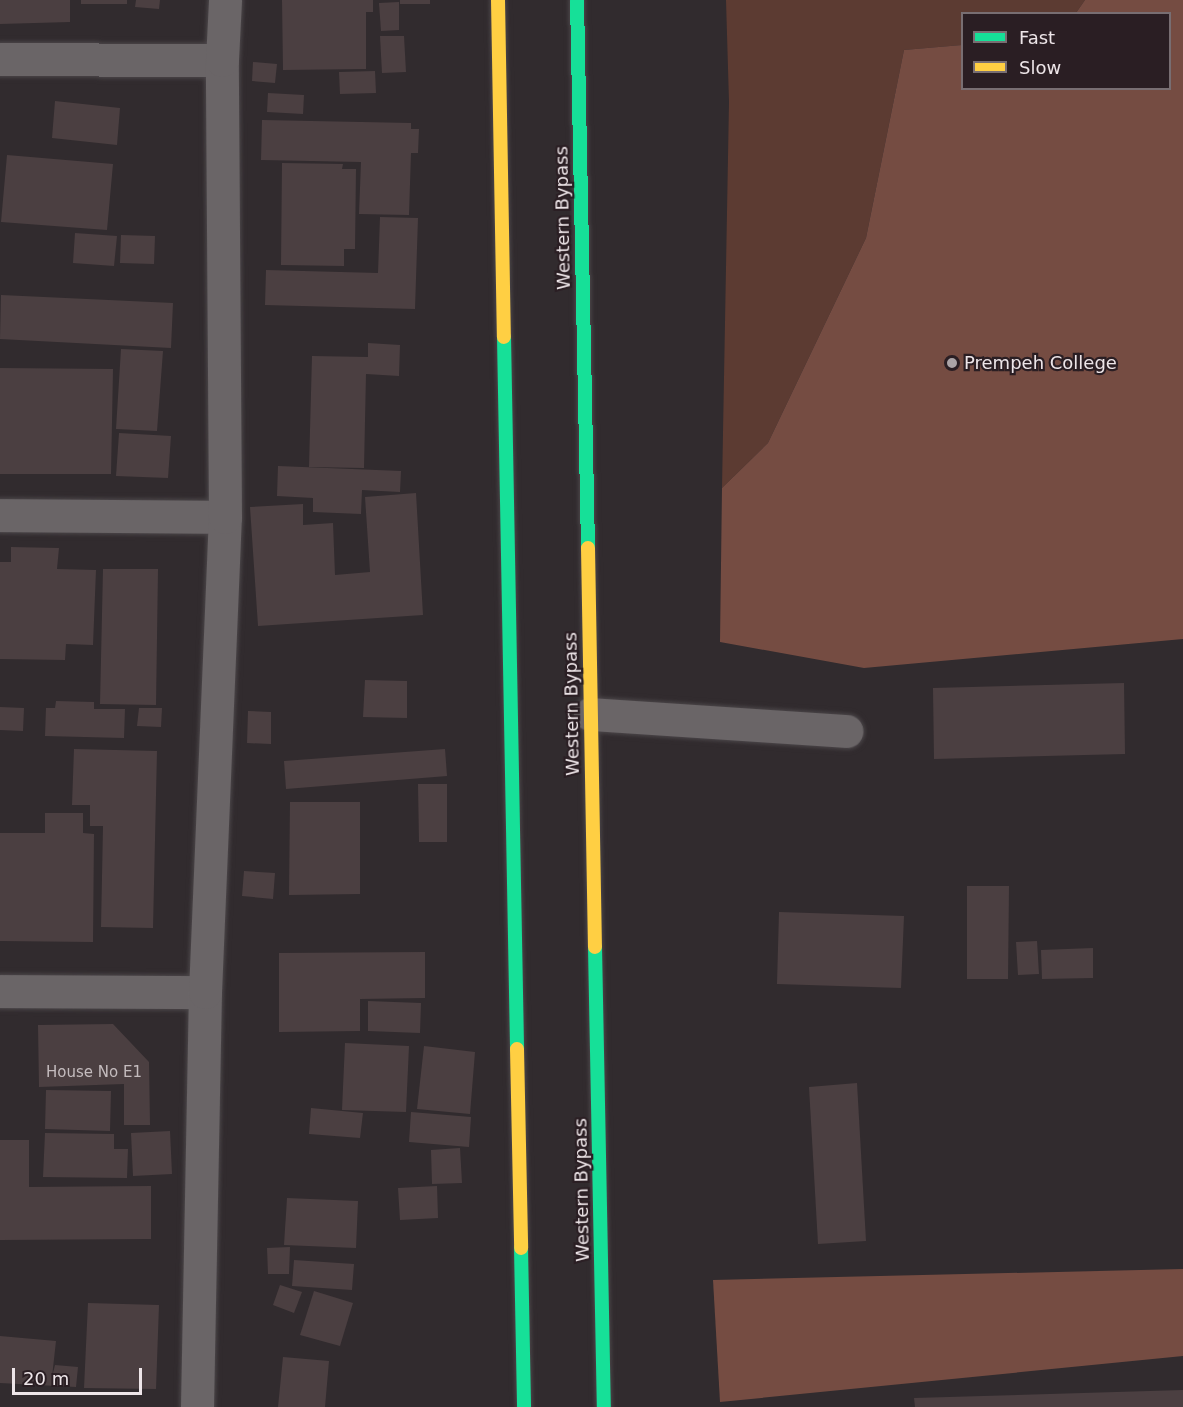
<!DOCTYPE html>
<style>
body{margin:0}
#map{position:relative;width:1183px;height:1407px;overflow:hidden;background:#312b2e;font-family:"DejaVu Sans",sans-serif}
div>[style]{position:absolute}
.green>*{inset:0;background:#5c3b32}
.forest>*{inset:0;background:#754c42}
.building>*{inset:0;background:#4b3f41}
.roads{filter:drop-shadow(0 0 2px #4b4649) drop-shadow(0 0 2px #4b4649)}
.street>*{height:33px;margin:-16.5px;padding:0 16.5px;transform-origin:16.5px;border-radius:16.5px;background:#6a6567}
.fast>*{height:14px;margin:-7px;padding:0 7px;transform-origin:7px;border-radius:7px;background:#16e098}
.slow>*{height:14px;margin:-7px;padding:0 7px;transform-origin:7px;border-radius:7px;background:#ffcf43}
.dots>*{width:16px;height:16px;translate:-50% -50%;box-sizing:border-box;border:3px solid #2a1e23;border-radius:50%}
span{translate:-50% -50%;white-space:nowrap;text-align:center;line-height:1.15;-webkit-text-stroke:4.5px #2a1e23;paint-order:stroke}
.number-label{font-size:15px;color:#c4bcbe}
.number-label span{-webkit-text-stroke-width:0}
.street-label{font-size:18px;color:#ede5e8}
.poi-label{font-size:18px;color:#ede5e8}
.left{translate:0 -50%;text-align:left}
.legend{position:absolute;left:961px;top:12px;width:210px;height:78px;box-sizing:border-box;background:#2a1e23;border:2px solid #786e72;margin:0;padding:8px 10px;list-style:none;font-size:18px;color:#ede5e8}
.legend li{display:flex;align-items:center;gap:12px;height:30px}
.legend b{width:30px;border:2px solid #786e72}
.scale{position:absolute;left:12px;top:1368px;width:130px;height:27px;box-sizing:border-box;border:3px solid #ede5e8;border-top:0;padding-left:8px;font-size:18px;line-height:21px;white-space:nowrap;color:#ede5e8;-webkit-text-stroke:4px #2a1e23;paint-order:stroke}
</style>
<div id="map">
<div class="green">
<i style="clip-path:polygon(726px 0,1085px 0,1076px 13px,962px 14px,962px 45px,904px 50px,866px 238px,768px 443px,722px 488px,729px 102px)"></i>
</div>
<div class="forest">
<i style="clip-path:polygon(1085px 0,1183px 0,1183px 639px,864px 668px,720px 642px,722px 488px,768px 443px,866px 238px,904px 50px,962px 45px,962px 88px,1170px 88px,1170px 14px,1076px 13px)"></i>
<i style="clip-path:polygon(1183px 1269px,1183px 1356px,720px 1402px,713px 1280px)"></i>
</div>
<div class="building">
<i style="clip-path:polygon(0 0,70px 0,70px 22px,0 24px)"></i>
<i style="clip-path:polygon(81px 0,127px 0,127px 4px,81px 4px)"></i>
<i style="clip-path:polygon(136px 0,160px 0,159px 9px,135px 7px)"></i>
<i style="clip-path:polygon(282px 0,373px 0,373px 12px,366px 12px,366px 69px,283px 70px)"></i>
<i style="clip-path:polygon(400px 0,430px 0,430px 4px,400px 4px)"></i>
<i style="clip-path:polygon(399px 2px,399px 30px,381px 31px,379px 3px)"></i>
<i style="clip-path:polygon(380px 36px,404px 36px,406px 72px,382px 73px)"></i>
<i style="clip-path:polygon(253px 62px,277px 64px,275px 83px,252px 81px)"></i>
<i style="clip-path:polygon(375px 71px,376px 93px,340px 94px,339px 72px)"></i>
<i style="clip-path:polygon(268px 93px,304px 95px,303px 114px,267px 112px)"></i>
<i style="clip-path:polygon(55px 101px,120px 108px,117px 145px,52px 138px)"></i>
<i style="clip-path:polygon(262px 120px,411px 123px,411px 129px,419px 129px,418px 153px,411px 153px,409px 215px,359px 214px,361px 162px,261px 160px)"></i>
<i style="clip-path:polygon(7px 155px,113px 164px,107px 230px,1px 222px)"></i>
<i style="clip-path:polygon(282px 163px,343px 164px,342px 169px,356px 169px,355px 249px,344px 249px,344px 266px,281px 265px)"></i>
<i style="clip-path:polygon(380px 217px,418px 218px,415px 309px,265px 305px,266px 270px,378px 273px)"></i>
<i style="clip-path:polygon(75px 233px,117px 236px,114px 266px,73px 263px)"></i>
<i style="clip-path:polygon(121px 235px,155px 236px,154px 264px,120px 263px)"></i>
<i style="clip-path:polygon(1px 295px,173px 303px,171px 348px,0 339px)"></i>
<i style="clip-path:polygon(368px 343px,400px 345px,399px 376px,366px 374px,364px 468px,309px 467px,312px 356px,368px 357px)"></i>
<i style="clip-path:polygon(121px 349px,163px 351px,157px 431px,116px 429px)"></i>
<i style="clip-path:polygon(0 368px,113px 369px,111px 474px,0 474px)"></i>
<i style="clip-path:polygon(119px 433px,171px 436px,168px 478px,116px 476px)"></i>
<i style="clip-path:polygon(278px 466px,401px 471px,400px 492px,362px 490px,361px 514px,313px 512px,313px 498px,277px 496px)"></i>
<i style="clip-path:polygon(416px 493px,423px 615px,258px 626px,250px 507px,303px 504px,303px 525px,333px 523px,335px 575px,370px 572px,365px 497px)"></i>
<i style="clip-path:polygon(11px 547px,59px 548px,57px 569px,96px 570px,93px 645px,66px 644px,65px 660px,0 659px,0 562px,11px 562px)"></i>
<i style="clip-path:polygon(103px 569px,158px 569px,156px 705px,100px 704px)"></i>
<i style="clip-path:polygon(365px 680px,407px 681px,407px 718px,363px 717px)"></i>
<i style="clip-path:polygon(1124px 683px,1125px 754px,934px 759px,933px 688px)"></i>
<i style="clip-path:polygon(56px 701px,94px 702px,94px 709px,125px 709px,124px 738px,45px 736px,46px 708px,55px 708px)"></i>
<i style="clip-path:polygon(0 707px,24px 708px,23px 731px,0 730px)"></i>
<i style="clip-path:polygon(139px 708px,162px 708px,161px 727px,137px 726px)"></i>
<i style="clip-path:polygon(248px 711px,271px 712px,271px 744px,247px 743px)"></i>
<i style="clip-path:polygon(74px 749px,157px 751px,153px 928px,101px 927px,103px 826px,90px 826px,90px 805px,72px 805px)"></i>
<i style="clip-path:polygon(445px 749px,447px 776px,286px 789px,284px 761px)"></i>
<i style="clip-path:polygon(418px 784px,447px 784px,447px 842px,419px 842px)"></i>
<i style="clip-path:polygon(290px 802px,360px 802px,360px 894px,289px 895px)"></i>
<i style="clip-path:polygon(45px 813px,83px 813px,83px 833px,94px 834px,93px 942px,0 941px,0 833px,45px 833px)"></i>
<i style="clip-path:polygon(244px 871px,275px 873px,273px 899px,242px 896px)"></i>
<i style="clip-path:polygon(967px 886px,1009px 886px,1008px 979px,967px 979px)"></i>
<i style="clip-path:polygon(779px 912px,904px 916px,901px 988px,777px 984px)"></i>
<i style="clip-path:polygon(1037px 941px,1039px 974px,1018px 975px,1016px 942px)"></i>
<i style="clip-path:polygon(1093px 948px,1093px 978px,1042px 979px,1041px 950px)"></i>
<i style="clip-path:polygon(425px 952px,425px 998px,360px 999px,360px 1031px,279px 1032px,279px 953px)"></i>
<i style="clip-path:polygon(368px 1001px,421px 1003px,420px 1033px,368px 1031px)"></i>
<i style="clip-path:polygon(113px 1024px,149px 1062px,150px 1125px,124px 1125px,124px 1084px,39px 1087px,38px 1025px)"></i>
<i style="clip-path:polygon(345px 1043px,409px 1046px,406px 1112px,342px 1110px)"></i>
<i style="clip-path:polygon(424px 1046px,475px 1052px,470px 1114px,417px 1109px)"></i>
<i style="clip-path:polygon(857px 1083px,866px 1241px,818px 1244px,809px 1087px)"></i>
<i style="clip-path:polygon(46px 1090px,111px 1091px,110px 1131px,45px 1129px)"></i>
<i style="clip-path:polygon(311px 1108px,363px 1113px,360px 1138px,309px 1134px)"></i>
<i style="clip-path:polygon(411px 1112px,471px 1117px,469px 1147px,409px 1142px)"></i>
<i style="clip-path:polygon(170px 1131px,172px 1174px,133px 1176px,131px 1133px)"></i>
<i style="clip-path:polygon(45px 1133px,114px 1134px,114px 1149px,128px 1149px,127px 1178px,43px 1177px)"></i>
<i style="clip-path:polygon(0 1140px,29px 1140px,29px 1187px,151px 1186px,151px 1239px,0 1240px)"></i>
<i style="clip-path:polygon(460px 1148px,462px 1183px,432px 1184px,431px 1150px)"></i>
<i style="clip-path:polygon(437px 1186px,438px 1218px,400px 1220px,398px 1188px)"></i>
<i style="clip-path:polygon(287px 1198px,358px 1201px,356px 1248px,284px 1245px)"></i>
<i style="clip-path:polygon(290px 1247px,289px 1274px,268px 1274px,267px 1248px)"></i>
<i style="clip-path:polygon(294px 1260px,354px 1264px,352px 1290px,292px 1286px)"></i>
<i style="clip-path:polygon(280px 1285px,302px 1292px,294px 1313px,273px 1305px)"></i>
<i style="clip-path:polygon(314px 1291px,353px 1303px,340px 1346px,300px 1335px)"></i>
<i style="clip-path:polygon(88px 1303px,159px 1305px,156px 1389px,84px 1388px)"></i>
<i style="clip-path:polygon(0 1336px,56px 1341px,52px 1377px,55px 1365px,78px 1367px,76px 1387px,0 1383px)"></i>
<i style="clip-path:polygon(283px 1357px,329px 1361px,325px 1407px,278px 1407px)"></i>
<i style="clip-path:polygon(1183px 1390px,1183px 1407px,915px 1407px,914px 1398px)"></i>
</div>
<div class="roads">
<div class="street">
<i style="left:0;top:59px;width:222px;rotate:0.3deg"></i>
<i style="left:0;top:515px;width:225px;rotate:0.5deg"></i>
<i style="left:590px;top:714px;width:257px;rotate:3.8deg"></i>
<i style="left:0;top:991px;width:205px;rotate:0.3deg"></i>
<i style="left:197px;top:1407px;width:415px;rotate:-88.9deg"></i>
<i style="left:205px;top:992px;width:475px;rotate:-87.6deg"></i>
<i style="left:225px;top:517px;width:457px;rotate:-90.4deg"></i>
<i style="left:222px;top:60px;width:60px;rotate:-87.1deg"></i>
</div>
<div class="fast">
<i style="left:577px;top:0;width:548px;rotate:88.85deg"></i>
<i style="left:504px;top:337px;width:712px;rotate:88.95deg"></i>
<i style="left:595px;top:947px;width:460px;rotate:88.9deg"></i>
<i style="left:521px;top:1248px;width:159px;rotate:88.9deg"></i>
</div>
<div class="slow">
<i style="left:498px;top:0;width:337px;rotate:89deg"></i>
<i style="left:588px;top:548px;width:399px;rotate:89deg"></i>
<i style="left:517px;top:1049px;width:199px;rotate:88.8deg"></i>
</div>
</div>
<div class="dots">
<i style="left:952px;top:363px;background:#aba4a7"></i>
</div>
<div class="number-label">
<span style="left:94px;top:1073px">House No E1</span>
</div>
<div class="street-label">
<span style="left:563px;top:218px;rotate:-91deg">Western Bypass</span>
<span style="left:572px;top:704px;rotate:-91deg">Western Bypass</span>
<span style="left:582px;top:1190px;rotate:-91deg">Western Bypass</span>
</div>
<div class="poi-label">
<span class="left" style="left:964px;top:363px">Prempeh College</span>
</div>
<ul class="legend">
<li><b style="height:8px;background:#16e098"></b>Fast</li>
<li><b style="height:8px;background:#ffcf43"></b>Slow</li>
</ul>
<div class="scale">20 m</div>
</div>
